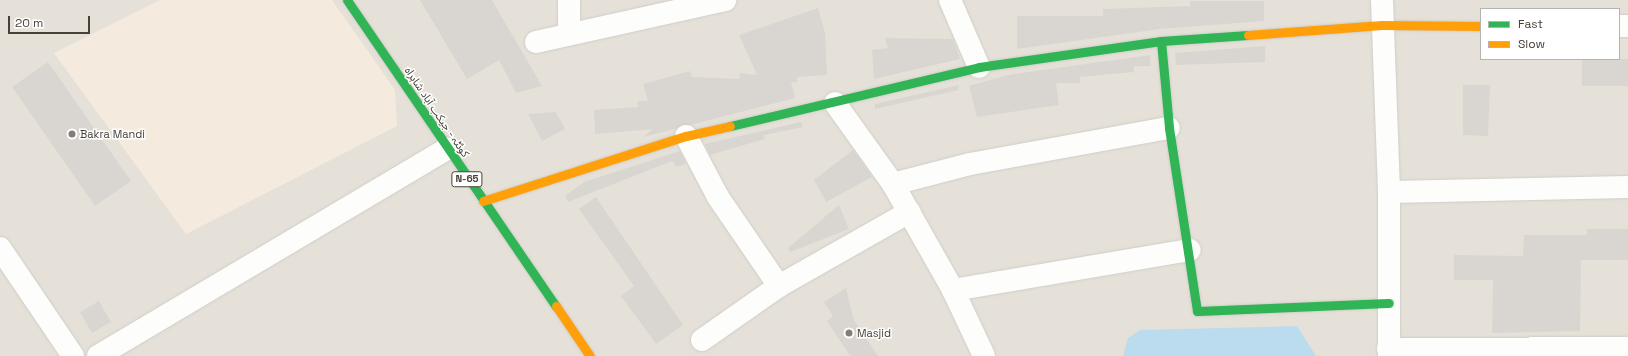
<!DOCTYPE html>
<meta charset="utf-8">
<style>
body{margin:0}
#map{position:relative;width:1628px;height:356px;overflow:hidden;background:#f1efeb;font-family:"Space Grotesk","Noto Sans Arabic",sans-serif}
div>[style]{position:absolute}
.residential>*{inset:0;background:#e5e1d8}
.commercial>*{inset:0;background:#f4eade}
.water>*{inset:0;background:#bbdbef}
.building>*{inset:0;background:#d9d6d2}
.roads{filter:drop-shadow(0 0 1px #cfcdc8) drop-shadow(0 0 1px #cfcdc8)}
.street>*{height:22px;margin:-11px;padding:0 11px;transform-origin:11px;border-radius:11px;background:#fdfdfc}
.fast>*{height:9px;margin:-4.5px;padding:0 4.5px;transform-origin:4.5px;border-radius:4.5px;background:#30b455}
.slow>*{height:9px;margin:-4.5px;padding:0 4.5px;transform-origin:4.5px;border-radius:4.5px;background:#ff9f0a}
.dots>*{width:11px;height:11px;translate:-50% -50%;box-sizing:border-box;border:2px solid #fff;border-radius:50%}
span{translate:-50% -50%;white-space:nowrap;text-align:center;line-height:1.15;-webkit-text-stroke:3px #fff;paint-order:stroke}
.shield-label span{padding:1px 3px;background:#fff;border:1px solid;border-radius:3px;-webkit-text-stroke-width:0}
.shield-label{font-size:10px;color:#474036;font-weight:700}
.street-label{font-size:11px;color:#474036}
.poi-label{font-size:11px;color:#474036}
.left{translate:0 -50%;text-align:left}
.legend{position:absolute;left:1480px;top:8px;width:140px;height:52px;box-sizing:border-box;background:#fff;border:1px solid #b5b3af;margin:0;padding:5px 7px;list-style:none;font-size:12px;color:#474036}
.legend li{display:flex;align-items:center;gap:8px;height:20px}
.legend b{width:20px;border:1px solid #b5b3af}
.scale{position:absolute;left:8px;top:16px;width:82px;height:18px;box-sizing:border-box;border:2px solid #474036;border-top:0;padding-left:5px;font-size:12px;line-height:14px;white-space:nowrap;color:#474036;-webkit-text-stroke:3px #fff;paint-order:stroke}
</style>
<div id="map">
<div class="residential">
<i style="clip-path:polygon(evenodd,0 0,1628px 0,1628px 356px,0 356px,0 0,1481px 9px,1619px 9px,1619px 59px,1481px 59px,1481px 9px)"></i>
</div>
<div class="commercial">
<i style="clip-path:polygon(160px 0,332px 0,395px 90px,397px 126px,186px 234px,54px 53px)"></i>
</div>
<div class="water">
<i style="clip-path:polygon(1297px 326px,1316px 356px,1123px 356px,1128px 338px,1140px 330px)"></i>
</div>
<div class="building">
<i style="clip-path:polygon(420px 0,492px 0,542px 86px,516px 93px,499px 60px,467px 79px)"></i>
<i style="clip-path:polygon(1190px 1px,1264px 1px,1264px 21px,1160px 29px,1017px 49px,1017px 16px,1103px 16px,1103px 9px,1190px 6px)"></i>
<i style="clip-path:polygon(818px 8px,825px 33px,827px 75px,797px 77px,797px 82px,791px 82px,795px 98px,643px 137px,653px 129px,595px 134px,594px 110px,638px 107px,638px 101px,648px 101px,643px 84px,690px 71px,692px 77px,739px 79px,740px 73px,757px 75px,739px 35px)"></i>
<i style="clip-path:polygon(885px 38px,953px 39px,960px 59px,874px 79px,872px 50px,888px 48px)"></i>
<i style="clip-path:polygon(1265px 46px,1265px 62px,1176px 65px,1175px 53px)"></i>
<i style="clip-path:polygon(1150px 55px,1151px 66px,1134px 66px,1134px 72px,1080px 77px,1080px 83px,1056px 83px,1059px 105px,977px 117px,969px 86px,1008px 75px)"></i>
<i style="clip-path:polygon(1582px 59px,1628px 59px,1628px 86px,1582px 86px)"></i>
<i style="clip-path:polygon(48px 62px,131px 181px,95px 206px,12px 87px)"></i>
<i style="clip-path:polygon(959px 85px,958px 90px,875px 109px,875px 104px)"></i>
<i style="clip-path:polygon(1463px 85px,1490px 85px,1488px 136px,1463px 135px)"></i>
<i style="clip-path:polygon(556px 112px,565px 129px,542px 141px,528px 114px)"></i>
<i style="clip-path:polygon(801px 122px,803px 127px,764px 135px,765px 139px,710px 155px,705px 144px)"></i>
<i style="clip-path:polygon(853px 150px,872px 177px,826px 202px,814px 180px)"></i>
<i style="clip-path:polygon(680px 151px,686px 164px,676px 167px,672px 161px,568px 202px,565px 196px,584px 182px)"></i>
<i style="clip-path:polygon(596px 197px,683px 325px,656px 344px,621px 296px,634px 286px,579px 209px)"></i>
<i style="clip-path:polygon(839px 205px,849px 229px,790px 252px,788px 248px)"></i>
<i style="clip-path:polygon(1587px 229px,1628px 229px,1628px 260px,1581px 260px,1580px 331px,1492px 333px,1493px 280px,1454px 280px,1454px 255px,1523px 256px,1524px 235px,1587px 235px)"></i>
<i style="clip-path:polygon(846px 288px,854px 320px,878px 356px,850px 356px,827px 321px,833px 316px,824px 302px)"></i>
<i style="clip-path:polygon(99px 301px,111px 322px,92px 333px,80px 312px)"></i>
</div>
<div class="roads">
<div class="street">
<i style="left:950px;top:0;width:73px;rotate:66.6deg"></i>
<i style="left:1382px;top:0;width:192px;rotate:87.9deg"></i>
<i style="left:1389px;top:192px;width:164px;rotate:90deg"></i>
<i style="left:1619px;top:26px;width:9px"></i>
<i style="left:569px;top:34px;width:34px;rotate:-90deg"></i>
<i style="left:536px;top:42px;width:194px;rotate:-12.5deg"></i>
<i style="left:835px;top:103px;width:100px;rotate:54.4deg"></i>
<i style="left:893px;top:184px;width:122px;rotate:60.5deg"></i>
<i style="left:953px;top:290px;width:73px;rotate:64.8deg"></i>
<i style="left:686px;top:136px;width:69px;rotate:62.3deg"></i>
<i style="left:718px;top:197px;width:108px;rotate:55.6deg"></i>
<i style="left:893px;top:184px;width:80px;rotate:-14.6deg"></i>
<i style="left:970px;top:164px;width:202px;rotate:-10.3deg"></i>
<i style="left:1389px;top:192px;width:239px;rotate:-1.2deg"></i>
<i style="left:0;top:248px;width:130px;rotate:55.9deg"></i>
<i style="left:953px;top:290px;width:240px;rotate:-9.6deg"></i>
<i style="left:702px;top:340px;width:94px;rotate:-35deg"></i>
<i style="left:779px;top:286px;width:150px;rotate:-29.6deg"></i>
<i style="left:1388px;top:349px;width:240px;rotate:-0.2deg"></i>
<i style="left:98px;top:356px;width:406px;rotate:-30.7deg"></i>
</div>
<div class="fast">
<i style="left:347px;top:0;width:371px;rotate:55.7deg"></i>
<i style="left:1161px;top:41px;width:87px;rotate:84.7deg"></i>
<i style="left:1169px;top:128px;width:185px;rotate:81.3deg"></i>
<i style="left:1197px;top:311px;width:192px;rotate:-2.4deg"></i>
<i style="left:730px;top:126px;width:256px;rotate:-13.3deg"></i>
<i style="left:979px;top:67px;width:184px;rotate:-8.1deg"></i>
<i style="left:1161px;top:41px;width:87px;rotate:-3.9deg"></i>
</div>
<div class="slow">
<i style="left:1248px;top:35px;width:134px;rotate:-4.3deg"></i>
<i style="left:1382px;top:25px;width:99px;rotate:0.6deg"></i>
<i style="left:483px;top:201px;width:213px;rotate:-17.8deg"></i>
<i style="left:686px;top:136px;width:45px;rotate:-12.8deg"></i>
<i style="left:556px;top:306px;width:60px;rotate:55.8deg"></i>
</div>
</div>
<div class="dots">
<i style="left:72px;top:134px;background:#827d75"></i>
<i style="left:849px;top:333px;background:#827d75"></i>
</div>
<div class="shield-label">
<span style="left:467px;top:179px">N-65</span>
</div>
<div class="street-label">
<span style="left:437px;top:112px;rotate:56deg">کوئٹہ - جیکب آباد شاہراہ</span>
</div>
<div class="poi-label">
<span class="left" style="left:80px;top:134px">Bakra Mandi</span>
<span class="left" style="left:857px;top:333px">Masjid</span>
</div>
<ul class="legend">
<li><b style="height:5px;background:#30b455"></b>Fast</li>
<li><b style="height:5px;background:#ff9f0a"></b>Slow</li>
</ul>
<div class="scale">20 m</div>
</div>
